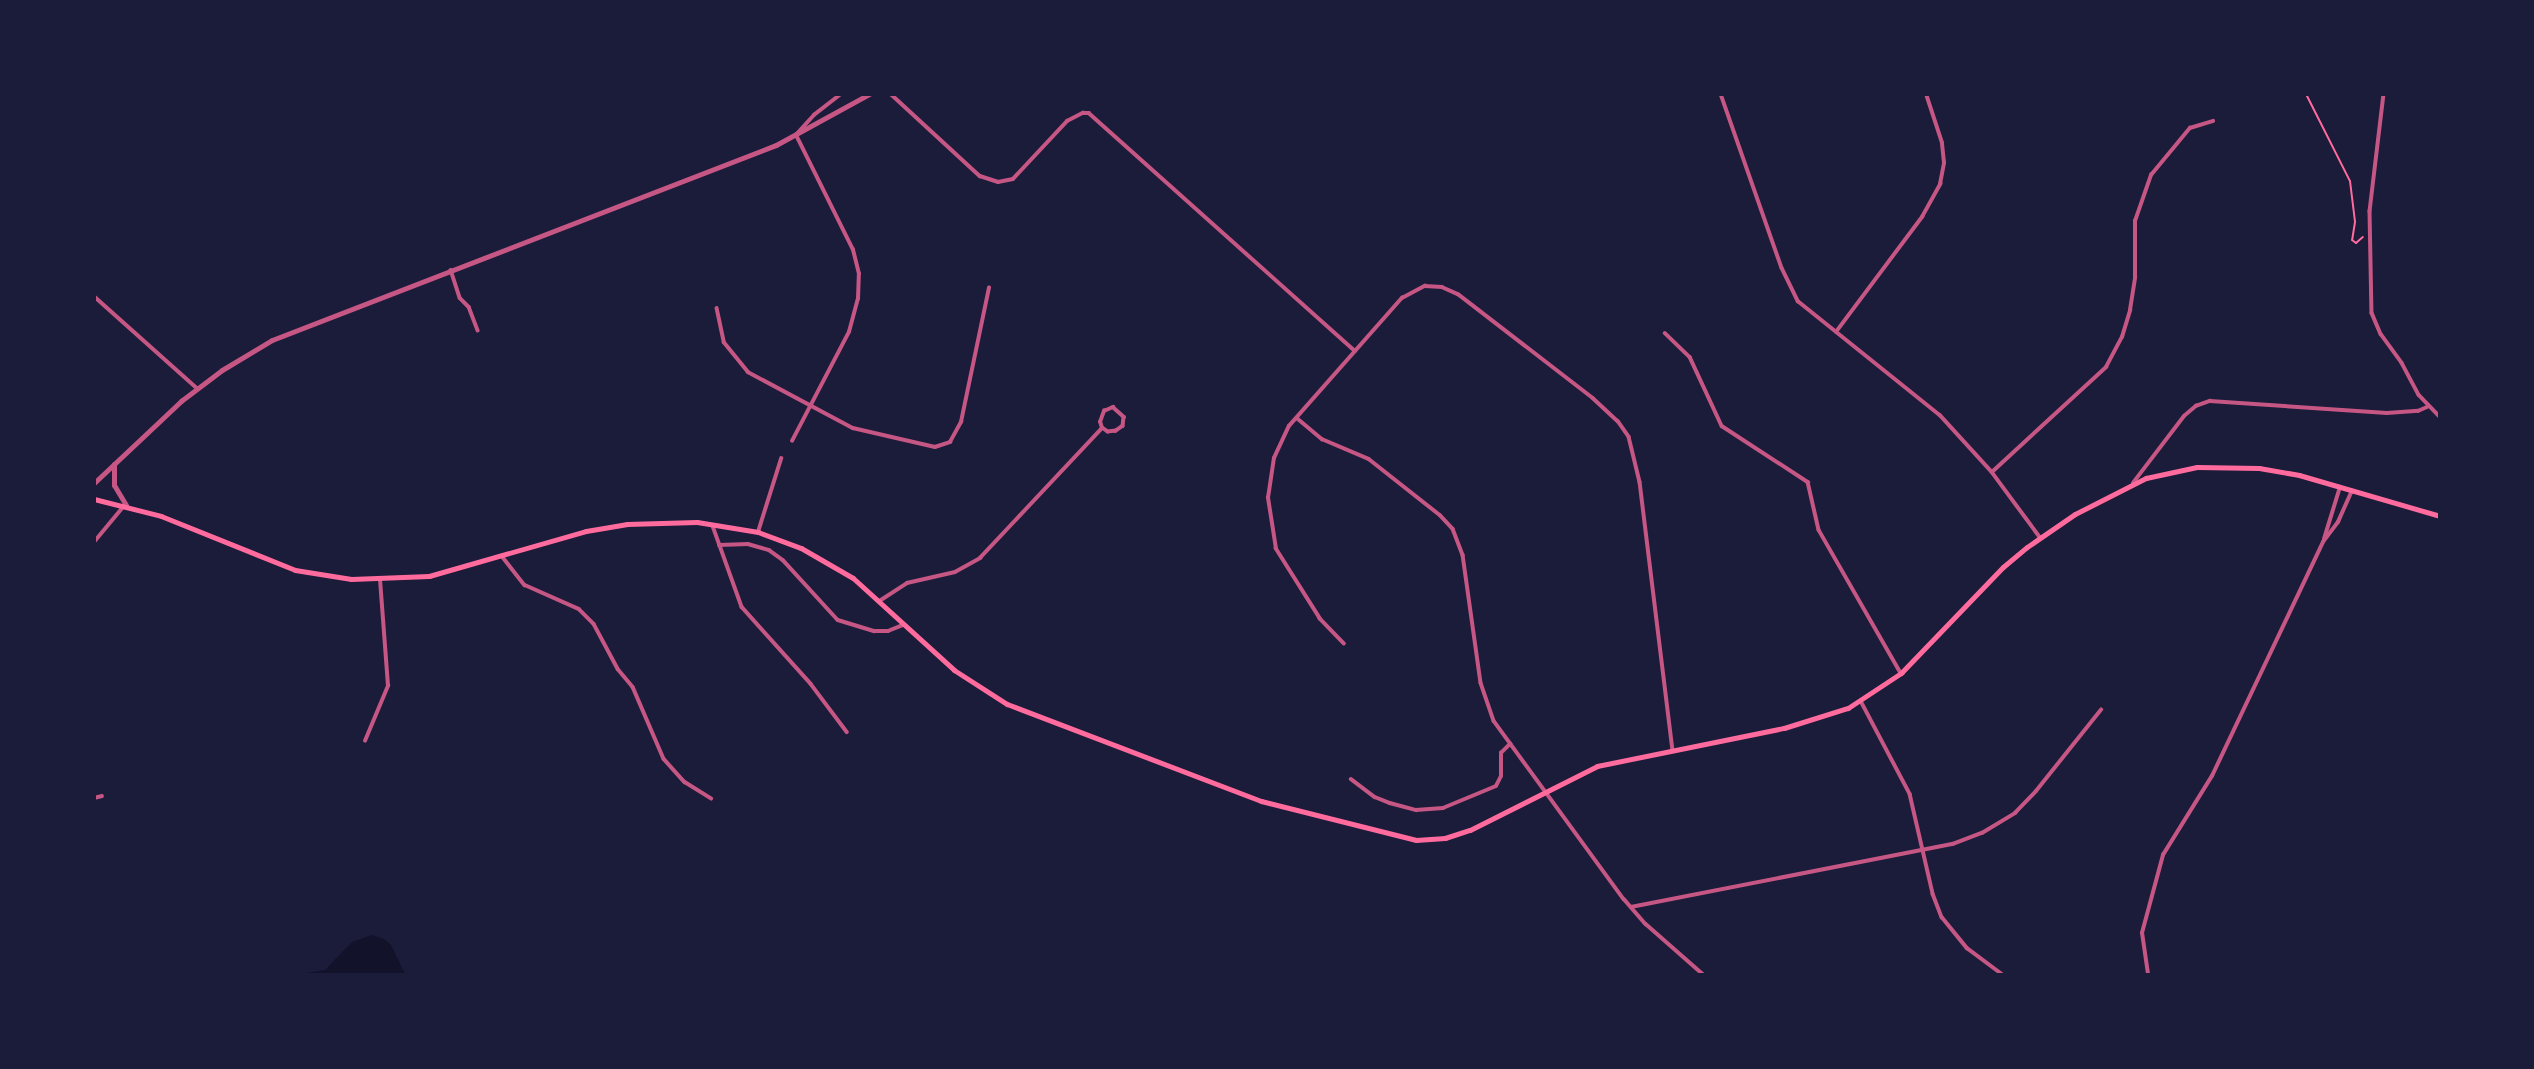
<!DOCTYPE html>
<style>
body{margin:0}
#map{position:relative;width:2534px;height:1069px;overflow:hidden;background:#1b1b3a;font-family:"IBM Plex Sans",sans-serif}
div>[style]{position:absolute}
.water>*{inset:0;background:#12122b}
.path>*{height:2px;margin:-1px;padding:0 1px;transform-origin:1px;border-radius:1px;background:#ff6b9d}
.minor>*{height:3.5px;margin:-1.75px;padding:0 1.75px;transform-origin:1.75px;border-radius:1.75px;background:#c65784}
.tertiary>*{height:5px;margin:-2.5px;padding:0 2.5px;transform-origin:2.5px;border-radius:2.5px;background:#c65784}
.secondary>*{height:5px;margin:-2.5px;padding:0 2.5px;transform-origin:2.5px;border-radius:2.5px;background:#ff6b9d}
span{translate:-50% -50%;white-space:nowrap;text-align:center;line-height:1.15;-webkit-text-stroke:7px #1b1b3a;paint-order:stroke}
.frame{position:absolute;inset:0;border:96px solid #1b1b3a;pointer-events:none}
</style>
<div id="map">
<div class="water">
<i style="clip-path:polygon(372px 935px,384px 939px,391px 945px,405px 974px,300px 974px,325px 970px,352px 942px)"></i>
</div>
<div class="path">
<i style="left:2306px;top:94px;width:97px;rotate:63.2deg"></i>
<i style="left:2350px;top:181px;width:41px;rotate:83deg"></i>
<i style="left:2355px;top:222px;width:18px;rotate:99deg"></i>
<i style="left:2352px;top:240px;width:5px;rotate:37deg"></i>
<i style="left:2356px;top:243px;width:9px;rotate:-41deg"></i>
</div>
<div class="minor">
<i style="left:891px;top:94px;width:121px;rotate:42.7deg"></i>
<i style="left:980px;top:176px;width:19px;rotate:18deg"></i>
<i style="left:998px;top:182px;width:15px;rotate:-11deg"></i>
<i style="left:1013px;top:179px;width:79px;rotate:-47deg"></i>
<i style="left:1067px;top:121px;width:18px;rotate:-27deg"></i>
<i style="left:1083px;top:113px;width:6px"></i>
<i style="left:1089px;top:113px;width:357px;rotate:41.8deg"></i>
<i style="left:1721px;top:94px;width:184px;rotate:70.7deg"></i>
<i style="left:1782px;top:268px;width:37px;rotate:64deg"></i>
<i style="left:1798px;top:301px;width:182px;rotate:38.8deg"></i>
<i style="left:1940px;top:415px;width:77px;rotate:47.6deg"></i>
<i style="left:1992px;top:472px;width:81px;rotate:53.6deg"></i>
<i style="left:2384px;top:94px;width:118px;rotate:96.8deg"></i>
<i style="left:2370px;top:211px;width:102px;rotate:88.9deg"></i>
<i style="left:2372px;top:313px;width:23px;rotate:67deg"></i>
<i style="left:2381px;top:334px;width:36px;rotate:54deg"></i>
<i style="left:2402px;top:363px;width:36px;rotate:62deg"></i>
<i style="left:2419px;top:395px;width:30px;rotate:46deg"></i>
<i style="left:451px;top:270px;width:29px;rotate:72deg"></i>
<i style="left:460px;top:298px;width:13px;rotate:45deg"></i>
<i style="left:469px;top:307px;width:25px;rotate:69deg"></i>
<i style="left:94px;top:296px;width:138px;rotate:41.8deg"></i>
<i style="left:717px;top:308px;width:35px;rotate:78deg"></i>
<i style="left:724px;top:342px;width:38px;rotate:51deg"></i>
<i style="left:748px;top:372px;width:119px;rotate:28.1deg"></i>
<i style="left:853px;top:428px;width:84px;rotate:13deg"></i>
<i style="left:935px;top:447px;width:16px;rotate:-18deg"></i>
<i style="left:950px;top:442px;width:23px;rotate:-61deg"></i>
<i style="left:961px;top:422px;width:137px;rotate:-78.2deg"></i>
<i style="left:1836px;top:332px;width:144px;rotate:-53.2deg"></i>
<i style="left:1922px;top:217px;width:38px;rotate:-61deg"></i>
<i style="left:1940px;top:184px;width:21px;rotate:-79deg"></i>
<i style="left:1944px;top:163px;width:20px;rotate:-96deg"></i>
<i style="left:1942px;top:143px;width:52px;rotate:-108.1deg"></i>
<i style="left:1665px;top:333px;width:35px;rotate:44deg"></i>
<i style="left:1690px;top:357px;width:76px;rotate:65.1deg"></i>
<i style="left:1722px;top:426px;width:103px;rotate:33.1deg"></i>
<i style="left:1808px;top:482px;width:49px;rotate:77.1deg"></i>
<i style="left:1819px;top:530px;width:165px;rotate:60.2deg"></i>
<i style="left:1297px;top:418px;width:33px;rotate:40deg"></i>
<i style="left:1322px;top:439px;width:51px;rotate:23.1deg"></i>
<i style="left:1369px;top:459px;width:90px;rotate:38.3deg"></i>
<i style="left:1440px;top:515px;width:19px;rotate:47deg"></i>
<i style="left:1453px;top:529px;width:28px;rotate:69deg"></i>
<i style="left:1463px;top:555px;width:129px;rotate:82deg"></i>
<i style="left:1481px;top:683px;width:40px;rotate:71.1deg"></i>
<i style="left:1494px;top:721px;width:220px;rotate:53.9deg"></i>
<i style="left:1624px;top:899px;width:33px;rotate:49deg"></i>
<i style="left:1646px;top:924px;width:76px;rotate:41.3deg"></i>
<i style="left:792px;top:441px;width:123px;rotate:-62.4deg"></i>
<i style="left:849px;top:332px;width:34px;rotate:-75deg"></i>
<i style="left:858px;top:299px;width:25px;rotate:-88deg"></i>
<i style="left:859px;top:274px;width:25px;rotate:-104deg"></i>
<i style="left:853px;top:250px;width:128px;rotate:-116.4deg"></i>
<i style="left:796px;top:135px;width:27px;rotate:-48deg"></i>
<i style="left:814px;top:115px;width:34px;rotate:-38deg"></i>
<i style="left:1992px;top:472px;width:155px;rotate:-42.6deg"></i>
<i style="left:2106px;top:367px;width:34px;rotate:-62deg"></i>
<i style="left:2122px;top:337px;width:28px;rotate:-73deg"></i>
<i style="left:2130px;top:310px;width:33px;rotate:-81deg"></i>
<i style="left:2135px;top:277px;width:56px;rotate:-90deg"></i>
<i style="left:2135px;top:221px;width:49px;rotate:-70.8deg"></i>
<i style="left:2151px;top:175px;width:61px;rotate:-50.3deg"></i>
<i style="left:2190px;top:128px;width:24px;rotate:-17deg"></i>
<i style="left:2133px;top:483px;width:84px;rotate:-52.7deg"></i>
<i style="left:2184px;top:416px;width:16px;rotate:-40deg"></i>
<i style="left:2196px;top:406px;width:15px;rotate:-20deg"></i>
<i style="left:2210px;top:401px;width:177px;rotate:3.9deg"></i>
<i style="left:2387px;top:413px;width:31px;rotate:-4deg"></i>
<i style="left:2418px;top:411px;width:10px;rotate:-24deg"></i>
<i style="left:713px;top:526px;width:86px;rotate:70.3deg"></i>
<i style="left:742px;top:607px;width:103px;rotate:48.1deg"></i>
<i style="left:811px;top:684px;width:60px;rotate:53.1deg"></i>
<i style="left:758px;top:532px;width:77px;rotate:-72.5deg"></i>
<i style="left:2324px;top:539px;width:54px;rotate:-72.9deg"></i>
<i style="left:94px;top:542px;width:47px;rotate:-50.2deg"></i>
<i style="left:719px;top:545px;width:29px;rotate:-2deg"></i>
<i style="left:748px;top:544px;width:22px;rotate:16deg"></i>
<i style="left:769px;top:550px;width:17px;rotate:36deg"></i>
<i style="left:783px;top:560px;width:81px;rotate:47.5deg"></i>
<i style="left:838px;top:620px;width:38px;rotate:17deg"></i>
<i style="left:874px;top:631px;width:14px"></i>
<i style="left:888px;top:631px;width:16px;rotate:-22deg"></i>
<i style="left:502px;top:556px;width:37px;rotate:52deg"></i>
<i style="left:525px;top:585px;width:59px;rotate:24deg"></i>
<i style="left:579px;top:609px;width:21px;rotate:45deg"></i>
<i style="left:594px;top:624px;width:51px;rotate:61.9deg"></i>
<i style="left:618px;top:669px;width:23px;rotate:50deg"></i>
<i style="left:633px;top:687px;width:78px;rotate:66.7deg"></i>
<i style="left:664px;top:759px;width:31px;rotate:48deg"></i>
<i style="left:685px;top:782px;width:31px;rotate:32deg"></i>
<i style="left:881px;top:600px;width:31px;rotate:-33deg"></i>
<i style="left:907px;top:583px;width:49px;rotate:-12.9deg"></i>
<i style="left:955px;top:572px;width:29px;rotate:-29deg"></i>
<i style="left:980px;top:558px;width:178px;rotate:-46.8deg"></i>
<i style="left:1102px;top:428px;width:6px;rotate:-108deg"></i>
<i style="left:1100px;top:422px;width:12px;rotate:-70deg"></i>
<i style="left:1104px;top:411px;width:10px;rotate:-24deg"></i>
<i style="left:1113px;top:407px;width:15px;rotate:42deg"></i>
<i style="left:1124px;top:417px;width:9px;rotate:96deg"></i>
<i style="left:1123px;top:426px;width:9px;rotate:144deg"></i>
<i style="left:1116px;top:431px;width:8px;rotate:173deg"></i>
<i style="left:1108px;top:432px;width:7px;rotate:-146deg"></i>
<i style="left:1344px;top:644px;width:35px;rotate:-134deg"></i>
<i style="left:1320px;top:619px;width:83px;rotate:-122.2deg"></i>
<i style="left:1276px;top:549px;width:52px;rotate:-98.9deg"></i>
<i style="left:1268px;top:498px;width:40px;rotate:-81.5deg"></i>
<i style="left:1274px;top:458px;width:35px;rotate:-65deg"></i>
<i style="left:1289px;top:426px;width:171px;rotate:-48.6deg"></i>
<i style="left:1402px;top:298px;width:26px;rotate:-28deg"></i>
<i style="left:1425px;top:286px;width:17px;rotate:3deg"></i>
<i style="left:1442px;top:287px;width:17px;rotate:24deg"></i>
<i style="left:1458px;top:294px;width:170px;rotate:37.6deg"></i>
<i style="left:1593px;top:398px;width:34px;rotate:43deg"></i>
<i style="left:1618px;top:421px;width:19px;rotate:55deg"></i>
<i style="left:1629px;top:437px;width:46px;rotate:76.3deg"></i>
<i style="left:1640px;top:482px;width:270px;rotate:83deg"></i>
<i style="left:1861px;top:701px;width:105px;rotate:62.2deg"></i>
<i style="left:1910px;top:794px;width:103px;rotate:77deg"></i>
<i style="left:1933px;top:894px;width:25px;rotate:69deg"></i>
<i style="left:1942px;top:917px;width:40px;rotate:51deg"></i>
<i style="left:1967px;top:948px;width:44px;rotate:36.6deg"></i>
<i style="left:365px;top:741px;width:60px;rotate:-67.3deg"></i>
<i style="left:388px;top:686px;width:106px;rotate:-94.3deg"></i>
<i style="left:1351px;top:779px;width:30px;rotate:37deg"></i>
<i style="left:1375px;top:797px;width:16px;rotate:22deg"></i>
<i style="left:1390px;top:803px;width:27px;rotate:15deg"></i>
<i style="left:1416px;top:810px;width:27px;rotate:-4deg"></i>
<i style="left:1443px;top:808px;width:57px;rotate:-22.5deg"></i>
<i style="left:1496px;top:786px;width:11px;rotate:-63deg"></i>
<i style="left:1501px;top:776px;width:23px;rotate:-90deg"></i>
<i style="left:1501px;top:753px;width:13px;rotate:-45deg"></i>
<i style="left:94px;top:798px;width:8px;rotate:-14deg"></i>
<i style="left:1631px;top:907px;width:328px;rotate:-11.1deg"></i>
<i style="left:1953px;top:844px;width:31px;rotate:-21deg"></i>
<i style="left:1982px;top:833px;width:39px;rotate:-31deg"></i>
<i style="left:2015px;top:813px;width:30px;rotate:-46deg"></i>
<i style="left:2036px;top:791px;width:104px;rotate:-51.3deg"></i>
<i style="left:2148px;top:974px;width:41px;rotate:-98.3deg"></i>
<i style="left:2142px;top:933px;width:81px;rotate:-74.9deg"></i>
<i style="left:2163px;top:855px;width:93px;rotate:-58.2deg"></i>
<i style="left:2212px;top:776px;width:259px;rotate:-64.6deg"></i>
<i style="left:2323px;top:542px;width:25px;rotate:-53deg"></i>
<i style="left:2338px;top:522px;width:34px;rotate:-66deg"></i>
</div>
<div class="tertiary">
<i style="left:114px;top:464px;width:21px;rotate:90deg"></i>
<i style="left:114px;top:485px;width:23px;rotate:59deg"></i>
<i style="left:94px;top:483px;width:120px;rotate:-43.3deg"></i>
<i style="left:181px;top:401px;width:51px;rotate:-37.1deg"></i>
<i style="left:222px;top:370px;width:58px;rotate:-31deg"></i>
<i style="left:272px;top:340px;width:540px;rotate:-21.15deg"></i>
<i style="left:776px;top:145px;width:106px;rotate:-28.7deg"></i>
</div>
<div class="secondary">
<i style="left:94px;top:499px;width:69px;rotate:14.2deg"></i>
<i style="left:161px;top:516px;width:144px;rotate:21.9deg"></i>
<i style="left:295px;top:570px;width:57px;rotate:9.1deg"></i>
<i style="left:351px;top:579px;width:78px;rotate:-2.2deg"></i>
<i style="left:429px;top:576px;width:163px;rotate:-16deg"></i>
<i style="left:586px;top:531px;width:42px;rotate:-9.7deg"></i>
<i style="left:627px;top:524px;width:70px;rotate:-1.6deg"></i>
<i style="left:697px;top:522px;width:62px;rotate:9.3deg"></i>
<i style="left:758px;top:532px;width:46px;rotate:20.4deg"></i>
<i style="left:801px;top:548px;width:60px;rotate:30deg"></i>
<i style="left:853px;top:578px;width:137px;rotate:42.3deg"></i>
<i style="left:954px;top:670px;width:63px;rotate:32.7deg"></i>
<i style="left:1007px;top:704px;width:272px;rotate:20.9deg"></i>
<i style="left:1261px;top:801px;width:160px;rotate:14.1deg"></i>
<i style="left:1416px;top:840px;width:29px;rotate:-4deg"></i>
<i style="left:1445px;top:838px;width:26px;rotate:-18deg"></i>
<i style="left:1470px;top:830px;width:142px;rotate:-26.7deg"></i>
<i style="left:1597px;top:766px;width:191px;rotate:-11.5deg"></i>
<i style="left:1784px;top:728px;width:67px;rotate:-17.4deg"></i>
<i style="left:1848px;top:708px;width:64px;rotate:-33.4deg"></i>
<i style="left:1901px;top:673px;width:147px;rotate:-46.1deg"></i>
<i style="left:2003px;top:567px;width:31px;rotate:-40deg"></i>
<i style="left:2027px;top:547px;width:58px;rotate:-34.5deg"></i>
<i style="left:2075px;top:514px;width:80px;rotate:-26.9deg"></i>
<i style="left:2146px;top:478px;width:52px;rotate:-12.2deg"></i>
<i style="left:2197px;top:467px;width:62px;rotate:0.9deg"></i>
<i style="left:2259px;top:468px;width:41px;rotate:9.9deg"></i>
<i style="left:2299px;top:475px;width:147px;rotate:16.2deg"></i>
</div>
<div class="frame"></div>
</div>
